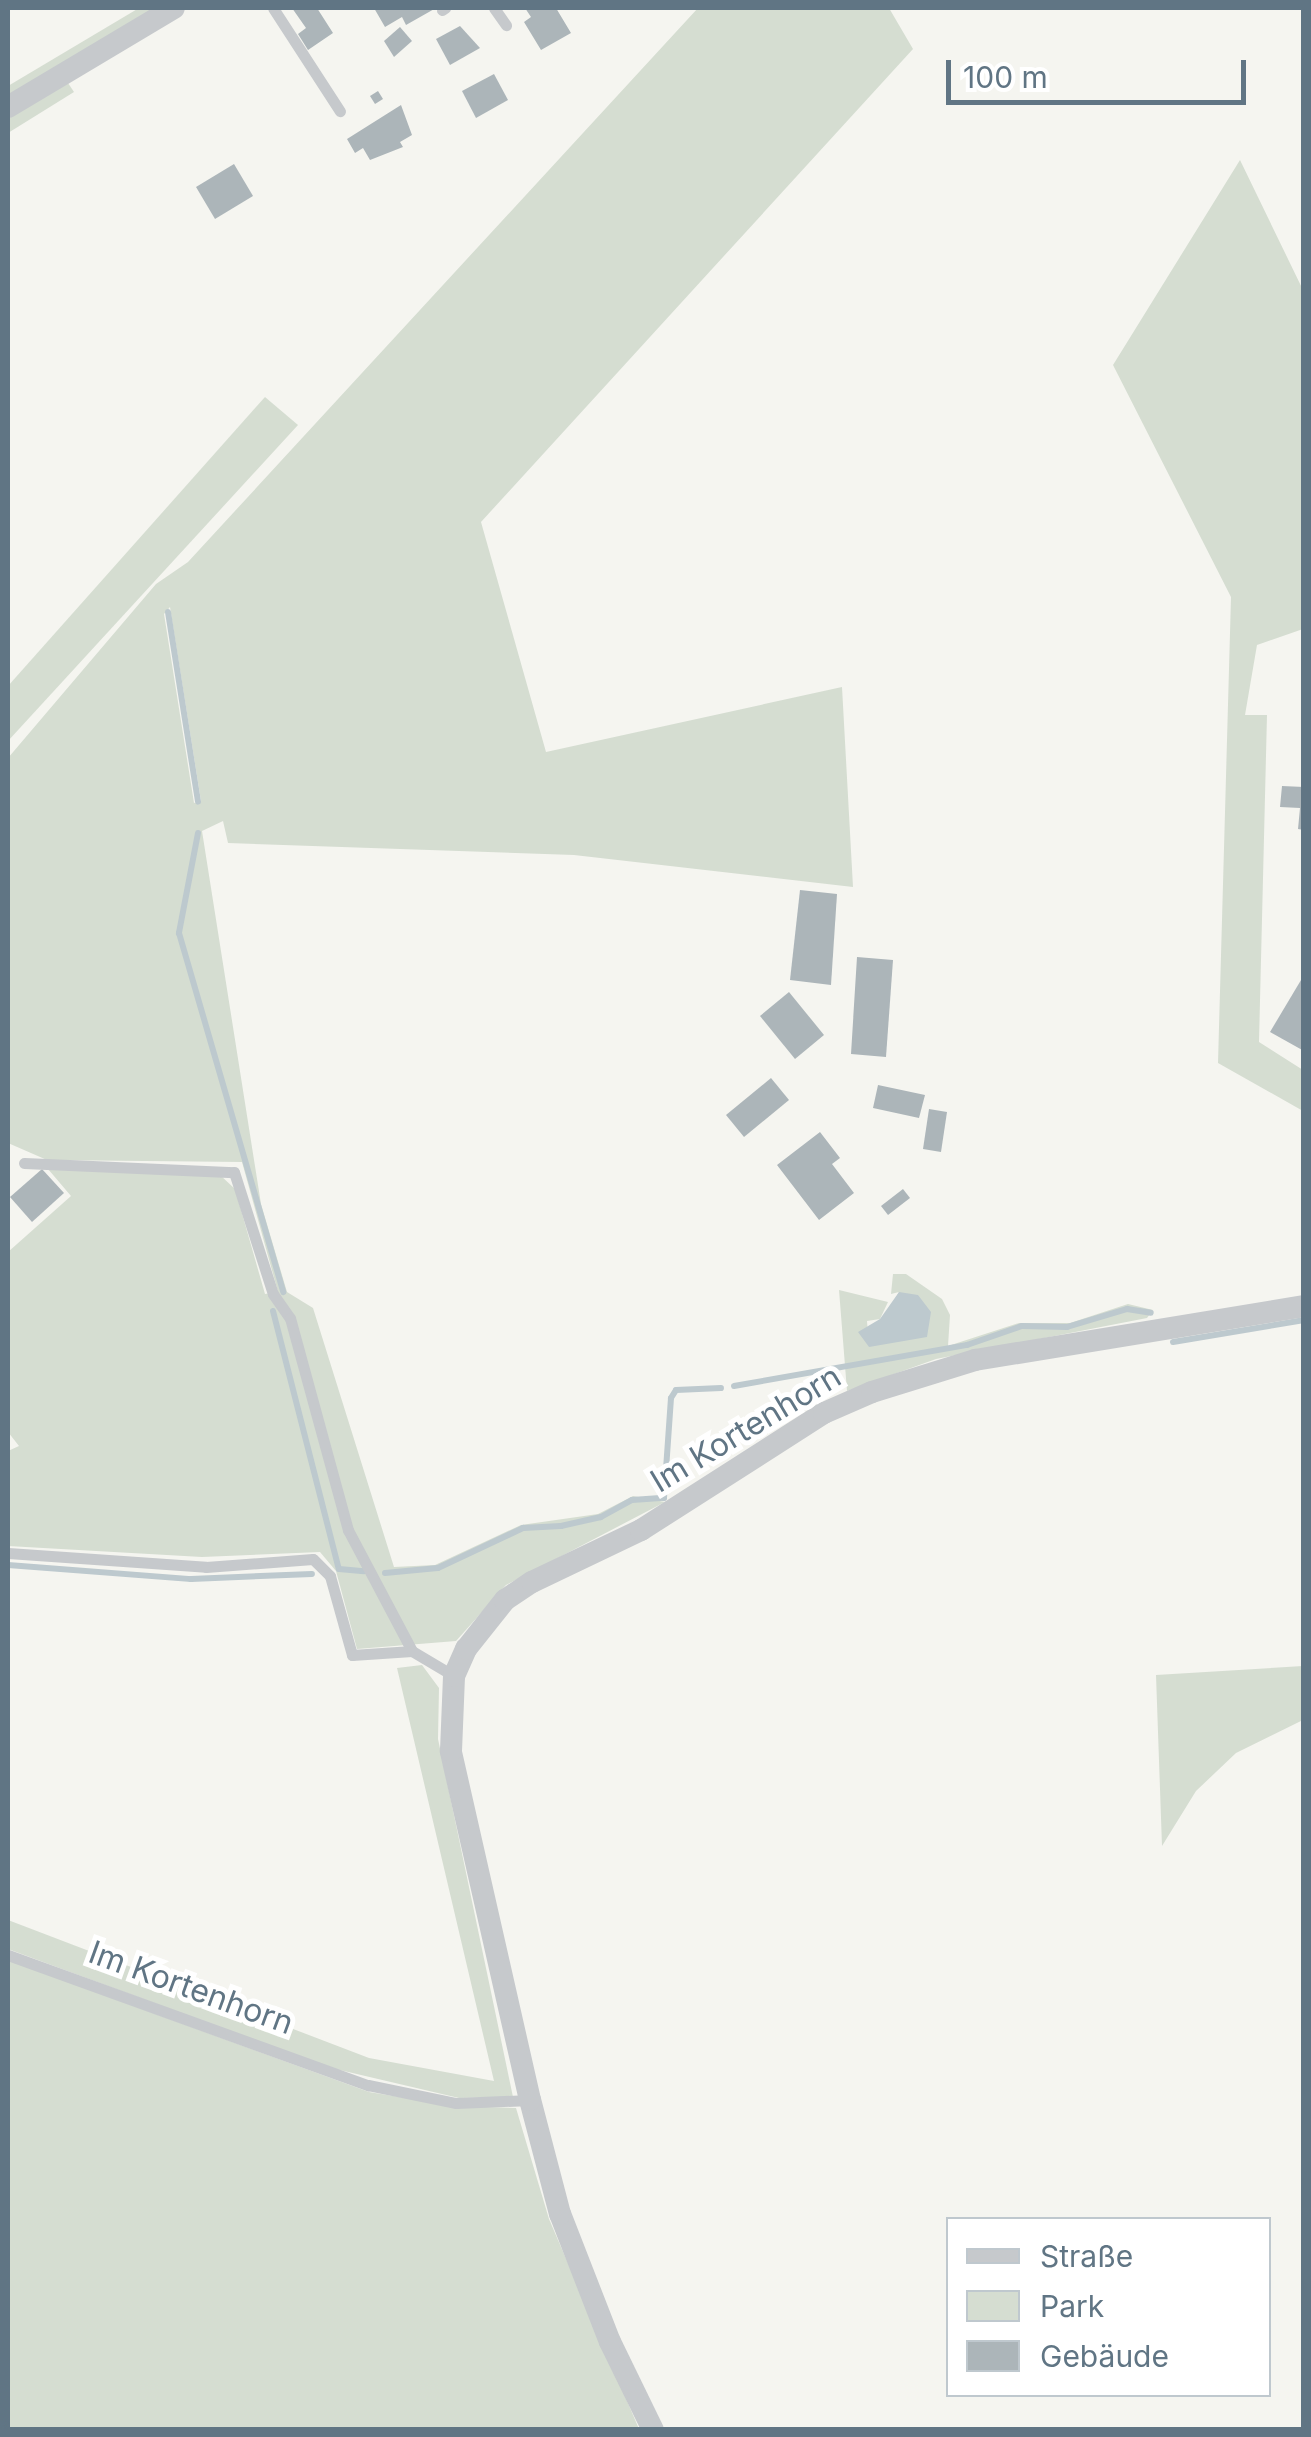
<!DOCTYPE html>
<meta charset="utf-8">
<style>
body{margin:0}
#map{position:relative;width:1311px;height:2437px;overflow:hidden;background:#f5f5f0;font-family:Inter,sans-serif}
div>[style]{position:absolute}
.green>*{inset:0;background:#d5ddd1}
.water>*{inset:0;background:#bdc9ce}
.stream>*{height:6px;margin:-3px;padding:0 3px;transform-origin:3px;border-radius:3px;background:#bdc9ce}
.building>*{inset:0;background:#acb5b9}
.service>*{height:11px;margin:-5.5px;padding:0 5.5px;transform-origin:5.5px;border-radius:5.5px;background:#c6c9cc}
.minor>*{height:22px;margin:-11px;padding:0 11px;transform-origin:11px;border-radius:11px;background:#c6c9cc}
span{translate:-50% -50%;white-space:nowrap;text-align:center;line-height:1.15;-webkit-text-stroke:10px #fff;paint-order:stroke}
.street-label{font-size:32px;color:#607584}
.frame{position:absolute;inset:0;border:10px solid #607584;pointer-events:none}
.legend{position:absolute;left:946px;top:2217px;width:325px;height:180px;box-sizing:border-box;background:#fff;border:2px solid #bfc8ce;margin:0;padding:12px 18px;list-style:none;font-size:30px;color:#607584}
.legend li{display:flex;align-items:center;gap:20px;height:50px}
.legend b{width:50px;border:2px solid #bfc8ce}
.scale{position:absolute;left:946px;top:60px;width:300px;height:45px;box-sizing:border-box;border:5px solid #607584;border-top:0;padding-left:12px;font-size:30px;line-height:35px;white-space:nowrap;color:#607584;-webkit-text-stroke:8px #fff;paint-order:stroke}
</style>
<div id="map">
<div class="green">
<i style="clip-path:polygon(139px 8px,159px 8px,8px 98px,8px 86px)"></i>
<i style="clip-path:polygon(evenodd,698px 8px,889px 8px,913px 49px,481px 522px,546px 752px,842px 687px,853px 887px,574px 855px,228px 843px,223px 821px,202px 831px,261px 1204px,287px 1292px,313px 1308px,394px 1567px,435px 1565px,521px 1525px,598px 1514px,633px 1496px,665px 1502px,506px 1585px,456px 1641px,357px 1649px,336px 1571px,320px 1552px,202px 1557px,8px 1546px,8px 1451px,19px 1446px,8px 1432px,8px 1252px,71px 1196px,48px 1169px,220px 1175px,235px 1189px,265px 1294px,278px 1292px,242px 1162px,47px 1160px,8px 1143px,8px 758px,156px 584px,188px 562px,698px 8px,170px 607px,201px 801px,194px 803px,164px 614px,170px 607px)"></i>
<i style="clip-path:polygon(68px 83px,74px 92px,8px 133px,8px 119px)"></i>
<i style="clip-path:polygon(1240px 160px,1303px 290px,1303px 629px,1257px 645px,1245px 715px,1267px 715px,1259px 1042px,1303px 1070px,1303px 1111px,1218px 1063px,1231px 597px,1113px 365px)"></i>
<i style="clip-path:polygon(265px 397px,298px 425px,8px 741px,8px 686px)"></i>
<i style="clip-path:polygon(893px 1274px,906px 1274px,942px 1299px,950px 1315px,948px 1346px,1019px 1323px,1070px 1323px,1128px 1304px,1153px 1310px,1147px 1318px,936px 1359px,847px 1391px,839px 1290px,888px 1302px,880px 1319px,867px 1321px,869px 1347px,899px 1292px,891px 1294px)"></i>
<i style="clip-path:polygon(422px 1665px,439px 1688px,438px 1739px,513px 2097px,459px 2098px,327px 2067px,8px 1949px,8px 1920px,369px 2058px,494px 2081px,397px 1668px)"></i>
<i style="clip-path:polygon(1303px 1666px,1303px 1720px,1236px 1753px,1196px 1791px,1162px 1846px,1156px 1675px)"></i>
<i style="clip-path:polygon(8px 1960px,369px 2092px,454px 2106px,516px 2108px,549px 2219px,639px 2429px,8px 2429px)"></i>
</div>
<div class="water">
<i style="clip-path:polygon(899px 1292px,918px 1295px,931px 1312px,927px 1337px,869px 1347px,858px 1332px,880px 1319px)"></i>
</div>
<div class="stream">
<i style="left:168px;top:612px;width:192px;rotate:81deg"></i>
<i style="left:198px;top:833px;width:102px;rotate:100.8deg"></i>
<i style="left:179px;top:933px;width:374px;rotate:73.8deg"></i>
<i style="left:273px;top:1311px;width:266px;rotate:75.7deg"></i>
<i style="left:339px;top:1569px;width:25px;rotate:5deg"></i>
<i style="left:1173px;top:1342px;width:133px;rotate:-9.5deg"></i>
<i style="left:734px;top:1386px;width:237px;rotate:-10deg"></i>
<i style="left:967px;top:1345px;width:58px;rotate:-19.1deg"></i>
<i style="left:1022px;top:1326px;width:45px;rotate:1.3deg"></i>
<i style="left:1067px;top:1327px;width:63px;rotate:-16.7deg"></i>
<i style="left:1127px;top:1309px;width:24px;rotate:9deg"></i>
<i style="left:8px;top:1565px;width:184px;rotate:4.4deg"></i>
<i style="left:191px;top:1579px;width:121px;rotate:-2.4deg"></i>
<i style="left:385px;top:1573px;width:53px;rotate:-5.4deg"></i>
<i style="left:438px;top:1568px;width:94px;rotate:-25.2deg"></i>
<i style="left:523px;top:1528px;width:38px;rotate:-3deg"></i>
<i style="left:561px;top:1526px;width:41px;rotate:-12.7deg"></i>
<i style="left:601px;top:1517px;width:35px;rotate:-29deg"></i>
<i style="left:632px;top:1500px;width:32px;rotate:-4deg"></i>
<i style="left:664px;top:1498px;width:100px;rotate:-86deg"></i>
<i style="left:671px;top:1398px;width:9px;rotate:-58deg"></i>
<i style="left:676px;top:1390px;width:45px;rotate:-2.5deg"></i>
</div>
<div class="building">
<i style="clip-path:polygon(292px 8px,317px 8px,333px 33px,308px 50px,298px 34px,306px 28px)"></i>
<i style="clip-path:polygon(374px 8px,436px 8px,406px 25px,402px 17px,385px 27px)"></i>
<i style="clip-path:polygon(525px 8px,556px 8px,571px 33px,541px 50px,524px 22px,531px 17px)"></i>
<i style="clip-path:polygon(460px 26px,480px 48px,450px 65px,436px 39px)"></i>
<i style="clip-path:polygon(400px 27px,412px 41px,394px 57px,384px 41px)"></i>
<i style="clip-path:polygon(494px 74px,508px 100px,476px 118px,462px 91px)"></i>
<i style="clip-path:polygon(378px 91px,383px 99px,375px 104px,370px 96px)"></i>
<i style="clip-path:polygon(401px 105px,412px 135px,400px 142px,403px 147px,370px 160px,363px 148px,355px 153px,347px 139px)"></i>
<i style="clip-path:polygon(234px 164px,253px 196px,215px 219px,196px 187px)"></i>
<i style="clip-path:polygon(1282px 786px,1304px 787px,1304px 830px,1298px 829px,1300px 808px,1280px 807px)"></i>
<i style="clip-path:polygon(800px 890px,837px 894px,831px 985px,790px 980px)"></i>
<i style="clip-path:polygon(857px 957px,893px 960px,886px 1057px,851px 1054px)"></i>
<i style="clip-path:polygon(1304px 975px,1304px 1051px,1270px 1032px)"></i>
<i style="clip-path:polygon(789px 992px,824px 1035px,795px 1059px,760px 1016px)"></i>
<i style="clip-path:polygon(771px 1078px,789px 1100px,744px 1137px,726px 1115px)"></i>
<i style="clip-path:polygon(878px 1085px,925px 1095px,919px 1118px,873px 1108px)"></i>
<i style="clip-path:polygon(929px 1109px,947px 1112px,941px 1152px,923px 1149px)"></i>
<i style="clip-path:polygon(820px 1132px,840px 1158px,832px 1164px,854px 1193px,819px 1220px,777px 1165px)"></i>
<i style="clip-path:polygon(42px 1169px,64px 1193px,32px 1222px,10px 1197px)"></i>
<i style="clip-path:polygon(903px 1189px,910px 1198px,888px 1215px,881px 1206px)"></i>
</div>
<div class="service">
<i style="left:273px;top:8px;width:123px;rotate:57deg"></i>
<i style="left:494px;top:8px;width:21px;rotate:55deg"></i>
<i style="left:442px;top:10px;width:4px;rotate:-34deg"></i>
<i style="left:24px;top:1163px;width:210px;rotate:2.5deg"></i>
<i style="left:234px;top:1172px;width:128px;rotate:72.3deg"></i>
<i style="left:273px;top:1294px;width:29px;rotate:55deg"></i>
<i style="left:290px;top:1318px;width:220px;rotate:74.7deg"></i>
<i style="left:348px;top:1530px;width:137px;rotate:62.1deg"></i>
<i style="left:8px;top:1553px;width:198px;rotate:4deg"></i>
<i style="left:206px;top:1567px;width:107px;rotate:-4.3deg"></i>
<i style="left:313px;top:1559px;width:24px;rotate:45deg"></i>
<i style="left:330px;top:1576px;width:82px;rotate:74.4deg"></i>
<i style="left:352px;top:1655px;width:60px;rotate:-3.8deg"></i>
<i style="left:412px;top:1651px;width:49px;rotate:30.8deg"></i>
<i style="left:8px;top:1955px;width:383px;rotate:19.9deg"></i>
<i style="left:368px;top:2085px;width:90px;rotate:11.6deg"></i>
<i style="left:456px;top:2103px;width:74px;rotate:-2.3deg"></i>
</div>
<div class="minor">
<i style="left:8px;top:107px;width:193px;rotate:-30.8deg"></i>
<i style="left:653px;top:2430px;width:98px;rotate:-116deg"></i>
<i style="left:610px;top:2342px;width:137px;rotate:-111.3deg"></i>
<i style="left:560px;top:2214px;width:118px;rotate:-104.7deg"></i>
<i style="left:530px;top:2100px;width:358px;rotate:-102.8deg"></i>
<i style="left:451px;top:1751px;width:75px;rotate:-87.7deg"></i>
<i style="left:454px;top:1676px;width:30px;rotate:-66deg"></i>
<i style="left:466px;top:1649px;width:63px;rotate:-51.5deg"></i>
<i style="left:505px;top:1600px;width:32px;rotate:-34deg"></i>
<i style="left:532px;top:1582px;width:121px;rotate:-25.5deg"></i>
<i style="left:641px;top:1530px;width:217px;rotate:-32.6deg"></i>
<i style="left:824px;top:1413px;width:52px;rotate:-23.6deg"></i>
<i style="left:872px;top:1392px;width:108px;rotate:-17.3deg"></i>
<i style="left:975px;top:1360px;width:333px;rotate:-9.3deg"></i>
</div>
<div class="street-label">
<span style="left:746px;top:1429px;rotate:-31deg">Im Kortenhorn</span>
<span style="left:191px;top:1988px;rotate:20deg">Im Kortenhorn</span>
</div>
<div class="frame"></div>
<ul class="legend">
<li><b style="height:12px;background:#c6c9cc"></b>Straße</li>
<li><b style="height:28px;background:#d5ddd1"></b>Park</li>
<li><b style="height:28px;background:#acb5b9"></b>Gebäude</li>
</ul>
<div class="scale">100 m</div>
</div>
